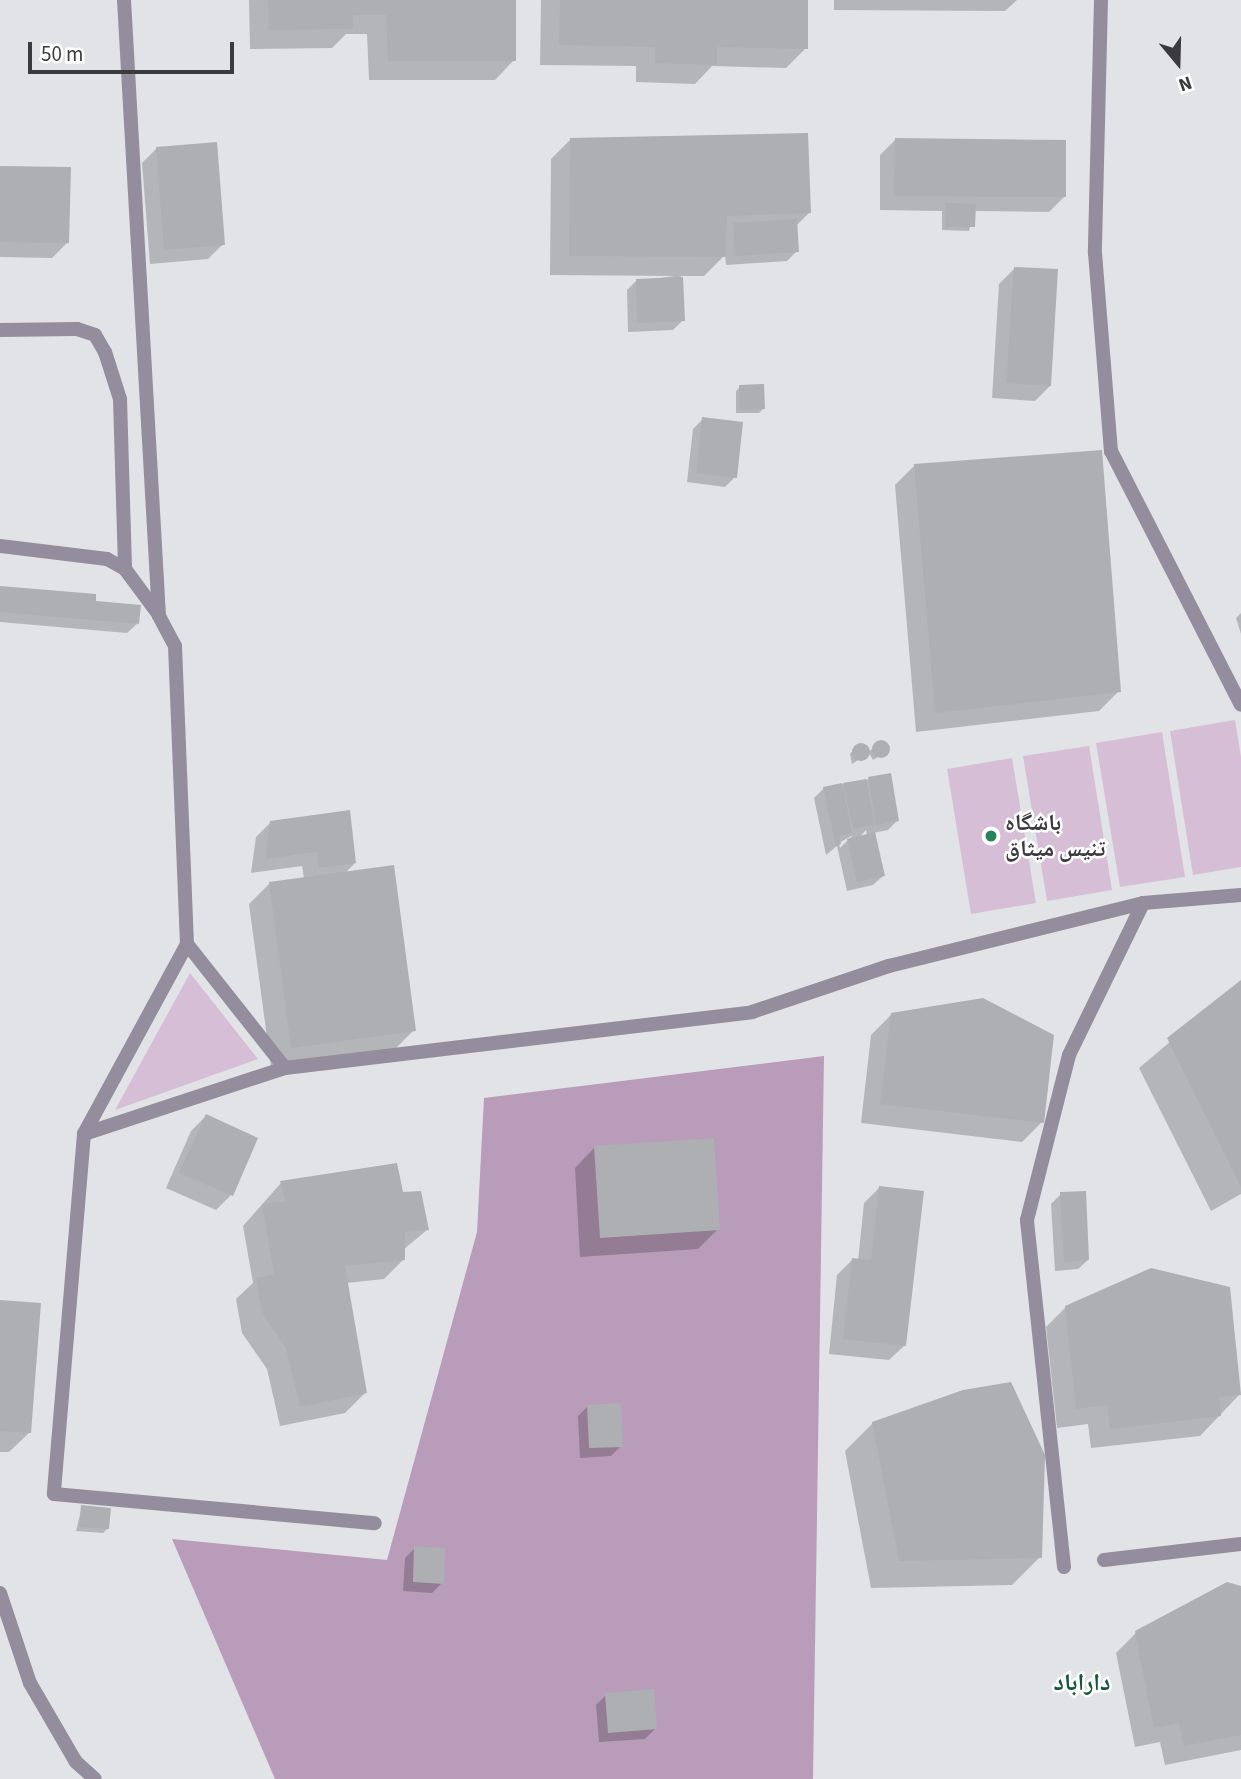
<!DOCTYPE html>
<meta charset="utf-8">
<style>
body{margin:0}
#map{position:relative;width:1241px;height:1779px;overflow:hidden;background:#e2e3e7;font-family:"Source Sans 3","Noto Naskh Arabic",sans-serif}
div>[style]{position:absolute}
.green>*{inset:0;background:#d6bed7}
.forest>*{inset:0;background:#b89cb9}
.shadow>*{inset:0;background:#0003}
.building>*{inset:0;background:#adafb3}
.round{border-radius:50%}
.service>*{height:14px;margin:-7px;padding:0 7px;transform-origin:7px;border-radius:7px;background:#938d9d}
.minor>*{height:14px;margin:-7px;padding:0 7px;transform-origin:7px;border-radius:7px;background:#938d9d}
.dots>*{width:19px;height:19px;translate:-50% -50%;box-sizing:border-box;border:4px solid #fff;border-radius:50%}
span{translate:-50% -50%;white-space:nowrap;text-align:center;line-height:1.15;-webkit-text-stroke:5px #fff;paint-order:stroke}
.poi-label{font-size:23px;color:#3b3b3d;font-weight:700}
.left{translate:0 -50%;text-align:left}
.neighbourhood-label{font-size:24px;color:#16573b;font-weight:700}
.north{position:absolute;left:1143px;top:28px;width:70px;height:70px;-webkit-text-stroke:5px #fff;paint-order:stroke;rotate:161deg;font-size:19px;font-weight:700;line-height:28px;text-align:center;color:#3b3b3d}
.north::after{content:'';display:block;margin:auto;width:24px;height:32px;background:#3b3b3d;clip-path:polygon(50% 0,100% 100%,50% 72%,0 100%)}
.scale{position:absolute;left:28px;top:42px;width:206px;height:32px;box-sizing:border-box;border:4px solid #3b3b3d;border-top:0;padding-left:9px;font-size:21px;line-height:24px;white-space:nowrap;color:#3b3b3d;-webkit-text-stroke:5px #fff;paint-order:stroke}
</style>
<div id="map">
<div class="green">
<i style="clip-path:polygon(1235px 720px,1241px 757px,1241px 867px,1193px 875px,1170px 731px)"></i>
<i style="clip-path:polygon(1162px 732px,1185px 877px,1120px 887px,1096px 743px)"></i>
<i style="clip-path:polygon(1089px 746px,1112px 890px,1047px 901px,1023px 756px)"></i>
<i style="clip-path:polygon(1012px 758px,1036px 903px,971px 914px,947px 769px)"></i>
<i style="clip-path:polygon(190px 973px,258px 1059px,115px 1110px)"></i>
</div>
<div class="forest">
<i style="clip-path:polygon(824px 1056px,813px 1779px,275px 1779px,172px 1539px,387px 1560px,477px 1232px,484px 1098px)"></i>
</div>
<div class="shadow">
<i style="clip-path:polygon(249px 0,515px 0,514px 60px,495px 80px,369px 80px,367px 34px,346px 34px,332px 48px,250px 49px)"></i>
<i style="clip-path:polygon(541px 0,807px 0,806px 48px,786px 68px,712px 66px,695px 84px,636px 82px,636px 66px,540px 65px)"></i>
<i style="clip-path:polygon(834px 0,1017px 0,1005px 11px,834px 10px)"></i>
<i style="clip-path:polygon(571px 139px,810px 212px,796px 226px,797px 251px,787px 261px,726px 265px,725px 255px,704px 276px,681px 276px,683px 320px,673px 330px,628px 332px,627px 290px,636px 281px,675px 276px,550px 275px,551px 159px)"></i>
<i style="clip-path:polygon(895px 140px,1064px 197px,1049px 212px,974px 211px,969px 231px,942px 230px,942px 211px,880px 210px,880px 155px)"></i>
<i style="clip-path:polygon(157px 148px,223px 244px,208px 259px,150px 264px,142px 163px)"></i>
<i style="clip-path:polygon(0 168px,67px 243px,52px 258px,0 257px)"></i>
<i style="clip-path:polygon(1014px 269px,1050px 386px,1035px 401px,992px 398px,999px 284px)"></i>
<i style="clip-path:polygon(740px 387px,763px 409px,759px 413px,736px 413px,736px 391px)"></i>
<i style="clip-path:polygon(703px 419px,735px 477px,725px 487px,687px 482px,693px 429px)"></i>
<i style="clip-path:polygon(915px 465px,1119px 691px,1099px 711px,916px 732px,895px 485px)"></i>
<i style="clip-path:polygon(0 587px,94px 602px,137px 624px,127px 633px,0 622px)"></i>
<i style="clip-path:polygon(1241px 613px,1241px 634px,1236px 618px)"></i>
<i style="clip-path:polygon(881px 742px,887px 750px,883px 754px,873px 760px,869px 753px,852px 764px,850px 754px,854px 749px,865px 747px,867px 753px)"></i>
<i style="clip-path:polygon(evenodd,869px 779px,898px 820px,888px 830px,873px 833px,883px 876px,873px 885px,847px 891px,837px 846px,826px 855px,814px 798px,824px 788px,869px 779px,866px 830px,867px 836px,859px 838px,866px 830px,869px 779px,853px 835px,840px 848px,839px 843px,853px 835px)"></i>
<i style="clip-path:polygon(271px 822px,355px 863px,344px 874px,414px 1030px,394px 1050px,271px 1067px,249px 904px,269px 884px,304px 878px,302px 866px,251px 873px,256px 837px)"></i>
<i style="clip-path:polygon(1241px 982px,1241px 1194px,1211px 1211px,1139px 1068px)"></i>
<i style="clip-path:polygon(891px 1015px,1042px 1122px,1022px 1142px,861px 1123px,871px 1035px)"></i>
<i style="clip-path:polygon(206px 1116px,256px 1139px,231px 1195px,216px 1210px,166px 1188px,191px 1131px)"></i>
<i style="clip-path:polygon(594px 1148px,718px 1229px,698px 1249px,580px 1257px,575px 1168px)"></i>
<i style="clip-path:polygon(281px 1183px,402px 1194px,427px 1230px,403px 1250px,404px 1259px,384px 1279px,346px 1283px,365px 1393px,345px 1413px,280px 1426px,267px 1369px,242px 1333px,236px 1299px,253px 1283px,243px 1226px)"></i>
<i style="clip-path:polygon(879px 1188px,905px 1345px,889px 1360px,829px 1354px,837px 1275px,852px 1260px,858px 1261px,864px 1203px)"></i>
<i style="clip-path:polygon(1061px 1194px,1088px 1260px,1078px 1269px,1055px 1271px,1051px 1204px)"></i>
<i style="clip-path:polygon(0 1302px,29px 1433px,9px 1452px,0 1452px)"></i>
<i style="clip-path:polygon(1066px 1307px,1240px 1394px,1200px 1436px,1091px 1448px,1088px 1424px,1057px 1428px,1046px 1327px)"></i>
<i style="clip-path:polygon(588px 1406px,621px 1446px,611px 1456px,580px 1458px,578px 1416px)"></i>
<i style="clip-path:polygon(873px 1423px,1040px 1557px,1012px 1585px,871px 1588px,845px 1451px)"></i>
<i style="clip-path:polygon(82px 1507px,108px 1528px,103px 1533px,76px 1531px)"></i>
<i style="clip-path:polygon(415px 1548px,442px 1583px,432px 1593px,403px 1591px,405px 1558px)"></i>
<i style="clip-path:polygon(1241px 1587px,1241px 1750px,1165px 1765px,1160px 1742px,1135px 1747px,1116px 1653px,1136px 1633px)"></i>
<i style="clip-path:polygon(606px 1695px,655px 1729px,645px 1739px,599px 1742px,596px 1705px)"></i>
</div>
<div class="building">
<i style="clip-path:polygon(268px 0,516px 0,516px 61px,388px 61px,386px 15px,353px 15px,353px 29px,269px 30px)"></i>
<i style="clip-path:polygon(560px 0,808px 0,808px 49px,717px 47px,717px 65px,655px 63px,655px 47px,559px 45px)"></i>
<i style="clip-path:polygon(808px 133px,811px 213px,727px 216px,725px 257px,569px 256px,570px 138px)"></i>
<i style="clip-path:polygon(895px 138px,1066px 140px,1066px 197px,894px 196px)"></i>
<i style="clip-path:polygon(217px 142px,225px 245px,164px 250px,156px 147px)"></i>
<i style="clip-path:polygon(0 166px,71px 167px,69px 243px,0 242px)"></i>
<i style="clip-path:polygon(946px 203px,976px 204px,975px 227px,945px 227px)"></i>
<i style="clip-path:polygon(797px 219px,799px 252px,735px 256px,733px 223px)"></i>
<i style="clip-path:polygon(1014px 267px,1058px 269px,1051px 386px,1006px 383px)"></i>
<i style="clip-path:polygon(683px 277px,685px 321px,637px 323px,636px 279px)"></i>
<i style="clip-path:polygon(764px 384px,765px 409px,740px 410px,739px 385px)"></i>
<i style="clip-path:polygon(702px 417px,743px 422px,737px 478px,696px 473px)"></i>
<i style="clip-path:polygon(1102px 450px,1121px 692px,935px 713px,914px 464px)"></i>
<i style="clip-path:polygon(0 586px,96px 594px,96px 601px,141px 605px,139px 624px,0 612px)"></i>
<i class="round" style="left:872px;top:740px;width:18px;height:18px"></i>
<i class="round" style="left:852px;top:743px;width:18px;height:18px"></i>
<i style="clip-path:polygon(891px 773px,899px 821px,876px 825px,868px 777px)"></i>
<i style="clip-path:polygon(866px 779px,875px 824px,853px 829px,843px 783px)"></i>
<i style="clip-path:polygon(842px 783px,852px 833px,839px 836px,841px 844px,836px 846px,823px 787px)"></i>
<i style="clip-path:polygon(350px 810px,356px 863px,319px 868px,317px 852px,265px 859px,270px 821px)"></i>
<i style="clip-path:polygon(875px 832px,885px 876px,857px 882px,847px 839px)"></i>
<i style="clip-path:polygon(394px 865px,416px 1031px,291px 1048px,269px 882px)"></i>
<i style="clip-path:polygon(1241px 980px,1241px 1187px,1167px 1038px)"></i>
<i style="clip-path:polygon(983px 998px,1054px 1035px,1044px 1123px,880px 1104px,891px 1013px)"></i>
<i style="clip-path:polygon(206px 1114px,258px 1138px,233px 1196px,179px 1173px)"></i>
<i style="clip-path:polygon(714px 1138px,720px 1230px,600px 1238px,594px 1146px)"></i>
<i style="clip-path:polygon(397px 1163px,403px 1192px,421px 1191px,429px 1230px,405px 1232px,405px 1260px,345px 1266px,367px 1393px,300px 1407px,286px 1348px,262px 1313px,256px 1278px,274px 1274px,262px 1204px,286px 1201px,280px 1181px)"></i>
<i style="clip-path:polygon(879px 1186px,924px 1191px,906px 1346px,843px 1339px,852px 1258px,871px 1260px)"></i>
<i style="clip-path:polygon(1086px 1191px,1089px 1260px,1064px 1262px,1060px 1192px)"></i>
<i style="clip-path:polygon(1151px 1268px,1230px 1287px,1241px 1395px,1219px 1397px,1221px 1416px,1110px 1429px,1107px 1405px,1076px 1409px,1065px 1306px)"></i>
<i style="clip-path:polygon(0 1300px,41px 1303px,31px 1433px,0 1431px)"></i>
<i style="clip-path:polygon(1011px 1382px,1045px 1455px,1042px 1558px,899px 1561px,872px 1422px,963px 1390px)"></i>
<i style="clip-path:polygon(621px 1403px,623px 1447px,589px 1448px,587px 1405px)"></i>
<i style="clip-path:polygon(81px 1505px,111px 1508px,109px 1529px,79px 1527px)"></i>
<i style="clip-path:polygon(414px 1546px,445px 1548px,444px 1584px,413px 1582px)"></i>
<i style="clip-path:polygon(1227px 1582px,1241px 1586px,1241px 1735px,1184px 1746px,1179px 1723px,1154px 1728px,1135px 1631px)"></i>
<i style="clip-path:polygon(654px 1689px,657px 1729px,608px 1733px,605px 1693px)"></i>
</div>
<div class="service">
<i style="left:124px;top:0;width:617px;rotate:86.75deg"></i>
<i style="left:159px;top:616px;width:34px;rotate:62deg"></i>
<i style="left:175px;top:646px;width:298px;rotate:87.7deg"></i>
<i style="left:187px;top:944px;width:216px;rotate:118.5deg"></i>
<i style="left:84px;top:1134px;width:361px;rotate:94.8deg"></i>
<i style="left:54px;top:1494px;width:322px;rotate:5.2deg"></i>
<i style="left:1101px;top:0;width:253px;rotate:91.4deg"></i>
<i style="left:1095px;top:253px;width:199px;rotate:85.4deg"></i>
<i style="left:1111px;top:451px;width:285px;rotate:62.9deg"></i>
<i style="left:0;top:330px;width:77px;rotate:-0.7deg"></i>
<i style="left:77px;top:329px;width:19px;rotate:18deg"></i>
<i style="left:95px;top:335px;width:20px;rotate:60deg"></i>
<i style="left:105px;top:352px;width:49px;rotate:72.3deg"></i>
<i style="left:120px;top:399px;width:170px;rotate:88.3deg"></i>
<i style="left:0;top:546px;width:108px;rotate:6.9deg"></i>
<i style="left:107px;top:559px;width:21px;rotate:29deg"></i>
<i style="left:125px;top:569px;width:57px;rotate:53.5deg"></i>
<i style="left:84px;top:1134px;width:212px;rotate:-18.2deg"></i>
<i style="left:285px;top:1068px;width:158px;rotate:-128.3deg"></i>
<i style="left:1104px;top:1560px;width:138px;rotate:-6.7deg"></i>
<i style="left:1064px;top:1567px;width:349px;rotate:-96.1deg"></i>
<i style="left:1027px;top:1220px;width:170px;rotate:-75.7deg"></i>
<i style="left:1069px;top:1055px;width:169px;rotate:-64deg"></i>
<i style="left:0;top:1593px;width:95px;rotate:71.6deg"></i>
<i style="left:30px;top:1683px;width:91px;rotate:59.8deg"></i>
<i style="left:76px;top:1762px;width:25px;rotate:42deg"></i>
</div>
<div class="minor">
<i style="left:285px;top:1068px;width:470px;rotate:-6.8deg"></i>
<i style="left:752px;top:1012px;width:145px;rotate:-18.6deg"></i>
<i style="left:889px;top:966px;width:262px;rotate:-13.9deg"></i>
<i style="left:1143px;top:903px;width:98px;rotate:-4.7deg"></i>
</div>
<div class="dots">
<i style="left:991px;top:836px;background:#25845c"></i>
</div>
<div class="poi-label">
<span class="left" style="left:1005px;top:836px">باشگاه<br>تنيس ميثاق</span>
</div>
<div class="neighbourhood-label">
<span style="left:1082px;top:1683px">داراباد</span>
</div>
<div class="north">N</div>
<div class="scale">50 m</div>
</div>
